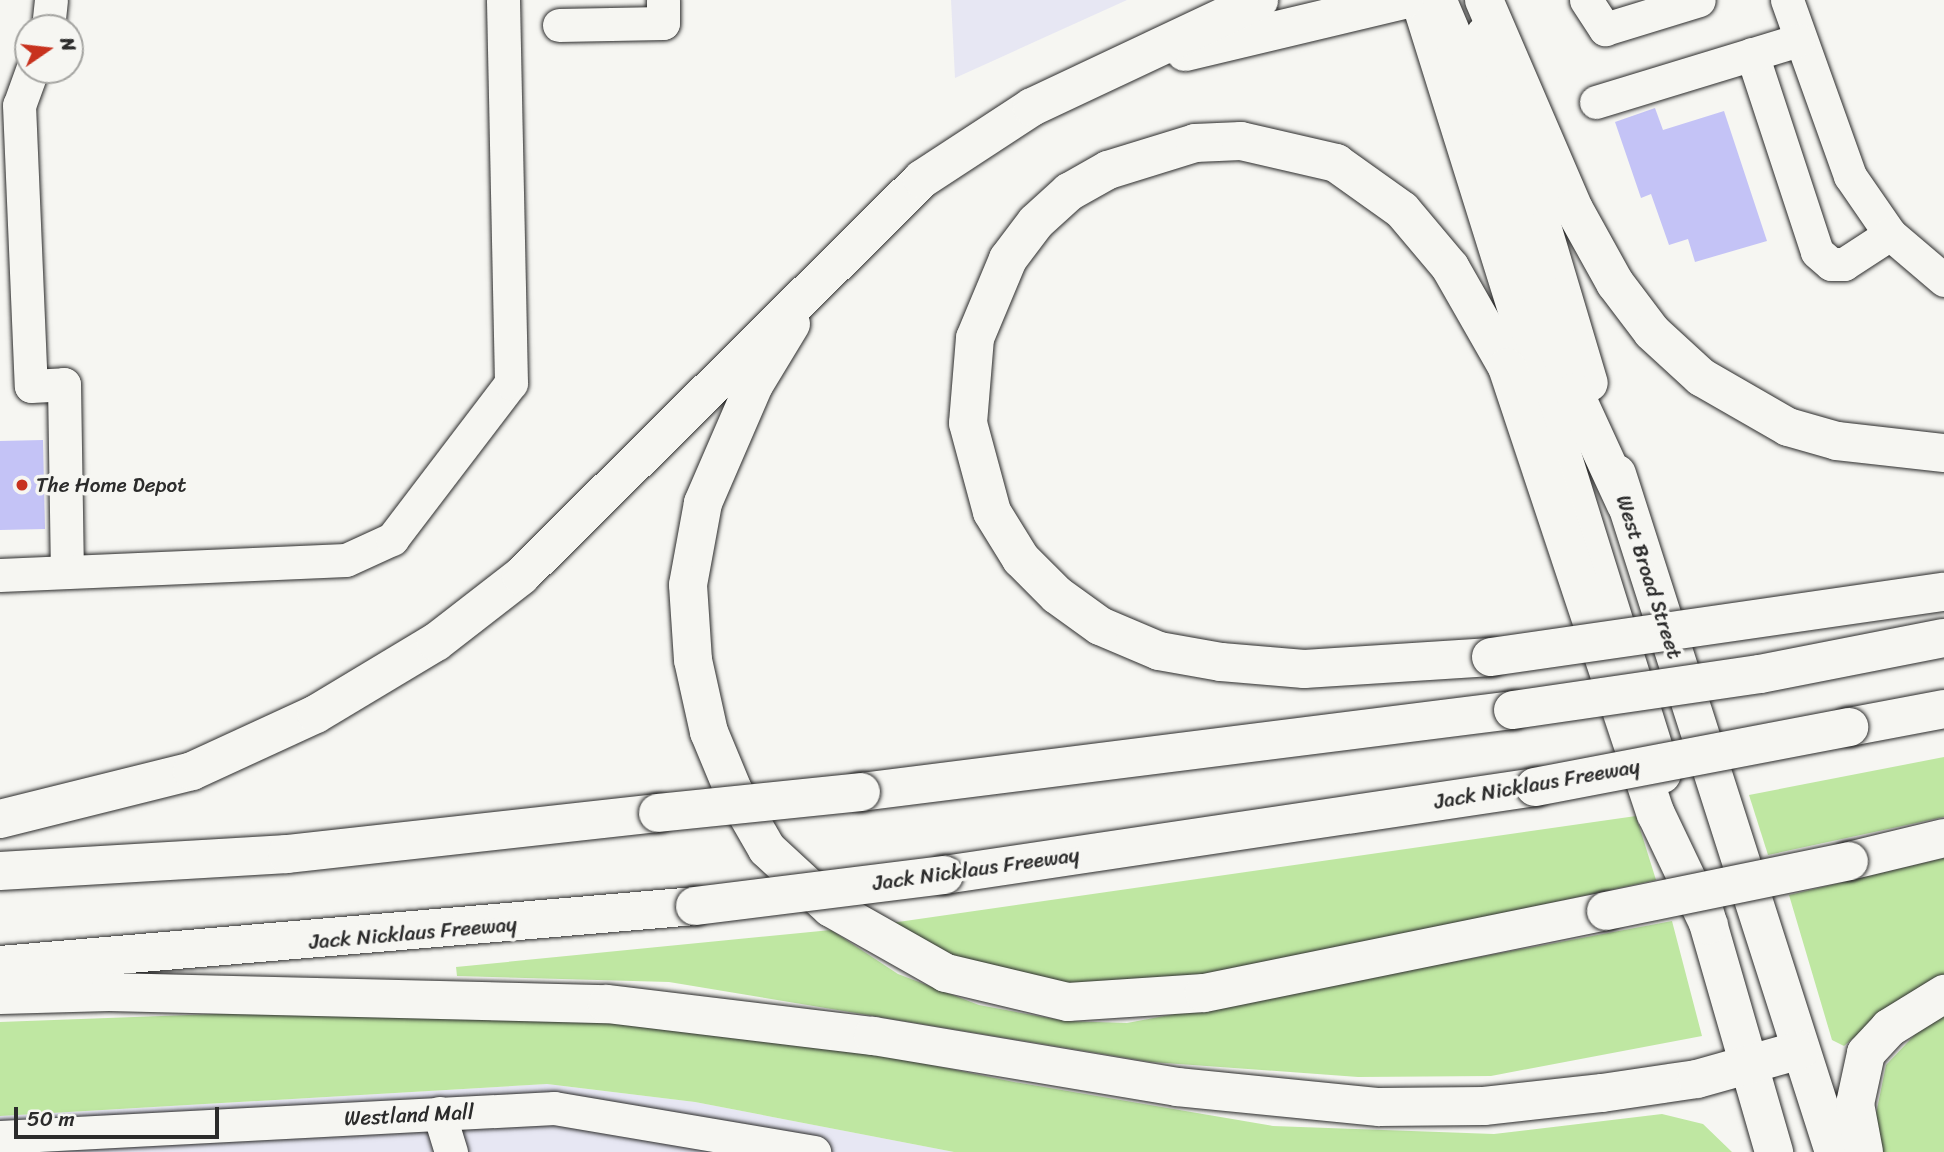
<!DOCTYPE html>
<style>
body{margin:0}
#map{position:relative;width:1944px;height:1152px;overflow:hidden;background:#f6f6f2;font-family:Sriracha,sans-serif}
div>[style]{position:absolute}
.built>*{inset:0;background:#e7e7f3}
.green>*{inset:0;background:#bfe7a2}
.building>*{inset:0;background:#c4c3f6}
.roads{filter:drop-shadow(0 0 2px #2b2b2b) drop-shadow(0 0 2px #2b2b2b)}
.minor>*{height:33px;margin:-16.5px;padding:0 16.5px;transform-origin:16.5px;border-radius:16.5px;background:#f6f6f2}
.major>*{height:38px;margin:-19px;padding:0 19px;transform-origin:19px;border-radius:19px;background:#f6f6f2}
.highway>*{height:38px;margin:-19px;padding:0 19px;transform-origin:19px;border-radius:19px;background:#f6f6f2}
.bridges{filter:drop-shadow(0 0 2px #2b2b2b) drop-shadow(0 0 2px #2b2b2b)}
.highway-bridge>*{height:38px;margin:-19px;padding:0 19px;transform-origin:19px;border-radius:19px;background:#f6f6f2}
.dots>*{width:19px;height:19px;translate:-50% -50%;box-sizing:border-box;border:4px solid #f6f6f2;border-radius:50%}
span{translate:-50% -50%;white-space:nowrap;text-align:center;line-height:1.15;-webkit-text-stroke:7px #f6f6f2;paint-order:stroke}
.poi-label{font-size:21px;color:#2b2b2b}
.left{translate:0 -50%;text-align:left}
.street-label{font-size:21px;color:#2b2b2b}
.north{position:absolute;left:14px;top:14px;width:70px;height:70px;box-sizing:border-box;background:#f6f6f2;border:2px solid #a5a5a2;border-radius:50%;rotate:76deg;font-size:19px;font-weight:700;line-height:28px;text-align:center;color:#2b2b2b}
.north::after{content:'';display:block;margin:auto;width:24px;height:32px;background:#c8321e;clip-path:polygon(50% 0,100% 100%,50% 72%,0 100%)}
.scale{position:absolute;left:14px;top:1107px;width:205px;height:32px;box-sizing:border-box;border:4px solid #2b2b2b;border-top:0;padding-left:9px;font-size:21px;line-height:24px;white-space:nowrap;color:#2b2b2b;-webkit-text-stroke:5px #f6f6f2;paint-order:stroke}
</style>
<div id="map">
<div class="built">
<i style="clip-path:polygon(951px 0,1127px 0,955px 78px)"></i>
<i style="clip-path:polygon(547px 1084px,695px 1102px,954px 1152px,0 1152px,0 1116px)"></i>
</div>
<div class="green">
<i style="clip-path:polygon(1944px 757px,1944px 817px,1768px 855px,1749px 795px)"></i>
<i style="clip-path:polygon(1636px 816px,1656px 880px,1198px 980px,1102px 987px,1012px 980px,949px 961px,884px 924px)"></i>
<i style="clip-path:polygon(1944px 858px,1944px 983px,1881px 1014px,1844px 1046px,1832px 1040px,1789px 895px)"></i>
<i style="clip-path:polygon(1672px 921px,1702px 1036px,1491px 1076px,1358px 1077px,1151px 1062px,669px 982px,457px 976px,456px 967px,831px 930px,898px 974px,979px 1005px,1065px 1021px,1127px 1023px)"></i>
<i style="clip-path:polygon(323px 1010px,621px 1014px,791px 1036px,1014px 1082px,1273px 1126px,1494px 1134px,1662px 1114px,1703px 1124px,1732px 1152px,954px 1152px,695px 1102px,547px 1084px,0 1116px,0 1022px)"></i>
<i style="clip-path:polygon(1944px 1015px,1944px 1152px,1881px 1152px,1875px 1119px,1886px 1065px,1926px 1023px)"></i>
</div>
<div class="building">
<i style="clip-path:polygon(1655px 108px,1663px 130px,1724px 111px,1767px 241px,1695px 262px,1688px 239px,1669px 245px,1651px 194px,1641px 198px,1615px 122px)"></i>
<i style="clip-path:polygon(43px 440px,45px 529px,0 530px,0 441px)"></i>
</div>
<div class="roads">
<div class="minor">
<i style="left:1586px;top:0;width:35px;rotate:57deg"></i>
<i style="left:1605px;top:29px;width:98px;rotate:-17.1deg"></i>
<i style="left:1787px;top:0;width:187px;rotate:70.3deg"></i>
<i style="left:1850px;top:176px;width:70px;rotate:55.4deg"></i>
<i style="left:1890px;top:234px;width:71px;rotate:40.4deg"></i>
<i style="left:559px;top:25px;width:104px;rotate:-1.1deg"></i>
<i style="left:663px;top:23px;width:23px;rotate:-90deg"></i>
<i style="left:48px;top:28px;width:28px;rotate:-84deg"></i>
<i style="left:1752px;top:54px;width:208px;rotate:71.8deg"></i>
<i style="left:1817px;top:252px;width:18px;rotate:41deg"></i>
<i style="left:1831px;top:264px;width:13px"></i>
<i style="left:1844px;top:264px;width:55px;rotate:-33.1deg"></i>
<i style="left:32px;top:70px;width:37px;rotate:110deg"></i>
<i style="left:19px;top:105px;width:281px;rotate:87.6deg"></i>
<i style="left:31px;top:386px;width:33px;rotate:-3deg"></i>
<i style="left:64px;top:384px;width:188px;rotate:89.1deg"></i>
<i style="left:1596px;top:102px;width:212px;rotate:-17deg"></i>
<i style="left:0;top:575px;width:346px;rotate:-2.5deg"></i>
<i style="left:346px;top:560px;width:51px;rotate:-24.5deg"></i>
<i style="left:392px;top:539px;width:196px;rotate:-52.7deg"></i>
<i style="left:511px;top:383px;width:383px;rotate:-91.2deg"></i>
<i style="left:439px;top:1113px;width:41px;rotate:72.9deg"></i>
<i style="left:0;top:1137px;width:555px;rotate:-3deg"></i>
<i style="left:554px;top:1108px;width:264px;rotate:9.6deg"></i>
</div>
<div class="major">
<i style="left:1420px;top:0;width:811px;rotate:72.64deg"></i>
<i style="left:1485px;top:35px;width:363px;rotate:73.4deg"></i>
<i style="left:1617px;top:474px;width:712px;rotate:72.25deg"></i>
<i style="left:1699px;top:892px;width:271px;rotate:73.9deg"></i>
</div>
<div class="highway">
<i style="left:1427px;top:0;width:14px;rotate:25deg"></i>
<i style="left:1440px;top:6px;width:36px;rotate:67deg"></i>
<i style="left:1454px;top:39px;width:373px;rotate:71.2deg"></i>
<i style="left:1574px;top:392px;width:124px;rotate:65.3deg"></i>
<i style="left:1484px;top:0;width:228px;rotate:66.7deg"></i>
<i style="left:1574px;top:209px;width:85px;rotate:61deg"></i>
<i style="left:1615px;top:283px;width:61px;rotate:52.9deg"></i>
<i style="left:1652px;top:332px;width:67px;rotate:42.6deg"></i>
<i style="left:1701px;top:377px;width:100px;rotate:29.9deg"></i>
<i style="left:1788px;top:427px;width:51px;rotate:15.9deg"></i>
<i style="left:1837px;top:441px;width:108px;rotate:6.4deg"></i>
<i style="left:1185px;top:52px;width:225px;rotate:-13.4deg"></i>
<i style="left:791px;top:324px;width:71px;rotate:121.2deg"></i>
<i style="left:754px;top:385px;width:129px;rotate:113.4deg"></i>
<i style="left:703px;top:503px;width:83px;rotate:100.4deg"></i>
<i style="left:688px;top:585px;width:75px;rotate:86.2deg"></i>
<i style="left:693px;top:660px;width:74px;rotate:77.5deg"></i>
<i style="left:709px;top:732px;width:63px;rotate:67.5deg"></i>
<i style="left:733px;top:790px;width:68px;rotate:60deg"></i>
<i style="left:767px;top:849px;width:87px;rotate:42.7deg"></i>
<i style="left:831px;top:908px;width:132px;rotate:29.5deg"></i>
<i style="left:946px;top:973px;width:125px;rotate:13.4deg"></i>
<i style="left:1068px;top:1002px;width:136px;rotate:-3.8deg"></i>
<i style="left:1204px;top:993px;width:410px;rotate:-11.5deg"></i>
<i style="left:1491px;top:657px;width:187px;rotate:176.3deg"></i>
<i style="left:1304px;top:669px;width:83px;rotate:-175.2deg"></i>
<i style="left:1221px;top:662px;width:63px;rotate:-169.9deg"></i>
<i style="left:1159px;top:651px;width:64px;rotate:-157deg"></i>
<i style="left:1100px;top:626px;width:53px;rotate:-144.2deg"></i>
<i style="left:1057px;top:595px;width:51px;rotate:-135deg"></i>
<i style="left:1021px;top:559px;width:55px;rotate:-121.7deg"></i>
<i style="left:992px;top:512px;width:92px;rotate:-105.1deg"></i>
<i style="left:968px;top:423px;width:85px;rotate:-85.3deg"></i>
<i style="left:975px;top:338px;width:86px;rotate:-67.3deg"></i>
<i style="left:1008px;top:259px;width:46px;rotate:-52.9deg"></i>
<i style="left:1036px;top:222px;width:45px;rotate:-42.3deg"></i>
<i style="left:1069px;top:192px;width:45px;rotate:-29.4deg"></i>
<i style="left:1108px;top:170px;width:91px;rotate:-17.2deg"></i>
<i style="left:1195px;top:143px;width:46px;rotate:-2.5deg"></i>
<i style="left:1241px;top:141px;width:98px;rotate:13deg"></i>
<i style="left:1336px;top:163px;width:81px;rotate:35.5deg"></i>
<i style="left:1402px;top:210px;width:75px;rotate:49.9deg"></i>
<i style="left:1450px;top:267px;width:115px;rotate:60.3deg"></i>
<i style="left:1507px;top:367px;width:471px;rotate:71.6deg"></i>
<i style="left:1656px;top:814px;width:123px;rotate:64.5deg"></i>
<i style="left:1849px;top:727px;width:97px;rotate:-10.7deg"></i>
<i style="left:861px;top:792px;width:657px;rotate:-7.17deg"></i>
<i style="left:0;top:819px;width:198px;rotate:-14deg"></i>
<i style="left:192px;top:771px;width:136px;rotate:-24.7deg"></i>
<i style="left:316px;top:714px;width:140px;rotate:-31deg"></i>
<i style="left:436px;top:642px;width:108px;rotate:-37.8deg"></i>
<i style="left:521px;top:576px;width:564px;rotate:-44.71deg"></i>
<i style="left:922px;top:179px;width:131px;rotate:-33.2deg"></i>
<i style="left:1032px;top:107px;width:251px;rotate:-25.2deg"></i>
<i style="left:1849px;top:861px;width:98px;rotate:-13.6deg"></i>
<i style="left:0;top:871px;width:288px;rotate:-3.4deg"></i>
<i style="left:287px;top:854px;width:373px;rotate:-6.3deg"></i>
<i style="left:944px;top:875px;width:598px;rotate:-8.47deg"></i>
<i style="left:0;top:965px;width:697px;rotate:-4.85deg"></i>
<i style="left:0;top:995px;width:109px;rotate:-1.6deg"></i>
<i style="left:109px;top:992px;width:498px;rotate:1.4deg"></i>
<i style="left:607px;top:1004px;width:268px;rotate:6.9deg"></i>
<i style="left:873px;top:1036px;width:308px;rotate:9.5deg"></i>
<i style="left:1177px;top:1087px;width:203px;rotate:5.7deg"></i>
<i style="left:1379px;top:1107px;width:105px;rotate:-0.5deg"></i>
<i style="left:1484px;top:1106px;width:119px;rotate:-6.3deg"></i>
<i style="left:1602px;top:1093px;width:96px;rotate:-8.4deg"></i>
<i style="left:1697px;top:1079px;width:107px;rotate:-15.7deg"></i>
<i style="left:1864px;top:1152px;width:49px;rotate:-100.6deg"></i>
<i style="left:1855px;top:1104px;width:52px;rotate:-77.8deg"></i>
<i style="left:1866px;top:1053px;width:34px;rotate:-47deg"></i>
<i style="left:1889px;top:1028px;width:65px;rotate:-31.7deg"></i>
</div>
</div>
<div class="bridges">
<div class="highway-bridge">
<i style="left:1491px;top:657px;width:458px;rotate:-8.2deg"></i>
<i style="left:1513px;top:710px;width:250px;rotate:-8.3deg"></i>
<i style="left:1760px;top:674px;width:187px;rotate:-11.1deg"></i>
<i style="left:1535px;top:787px;width:320px;rotate:-10.8deg"></i>
<i style="left:658px;top:813px;width:204px;rotate:-5.9deg"></i>
<i style="left:695px;top:906px;width:251px;rotate:-7.1deg"></i>
<i style="left:1606px;top:911px;width:248px;rotate:-11.6deg"></i>
</div>
</div>
<div class="dots">
<i style="left:22px;top:485px;background:#c8321e"></i>
</div>
<div class="poi-label">
<span class="left" style="left:36px;top:485px">The Home Depot</span>
</div>
<div class="street-label">
<span style="left:1649px;top:577px;rotate:72deg">West Broad Street</span>
<span style="left:1537px;top:784px;rotate:-10deg">Jack Nicklaus Freeway</span>
<span style="left:976px;top:869px;rotate:-8deg">Jack Nicklaus Freeway</span>
<span style="left:413px;top:933px;rotate:-5deg">Jack Nicklaus Freeway</span>
<span style="left:409px;top:1115px;rotate:-3deg">Westland Mall</span>
</div>
<div class="north">N</div>
<div class="scale">50 m</div>
</div>
